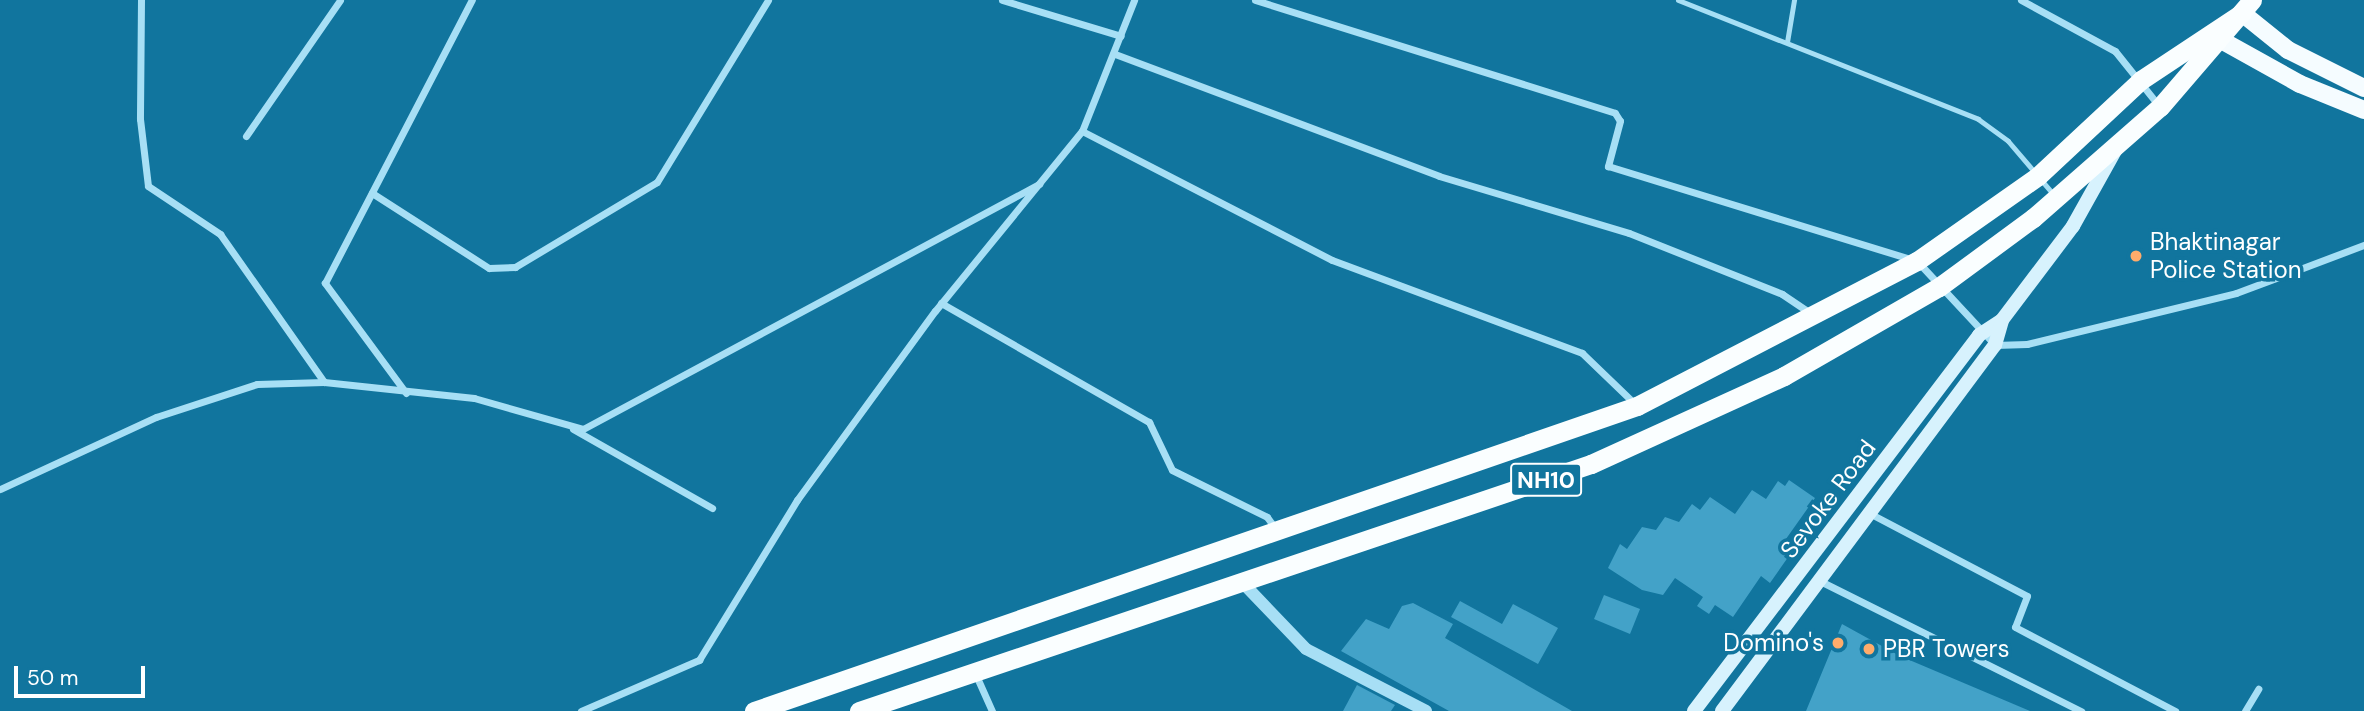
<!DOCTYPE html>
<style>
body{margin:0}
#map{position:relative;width:2364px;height:711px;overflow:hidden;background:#11759e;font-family:"DM Sans",sans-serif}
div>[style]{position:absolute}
.building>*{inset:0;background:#43a2c8}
.service>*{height:5px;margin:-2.5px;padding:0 2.5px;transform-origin:2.5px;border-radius:2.5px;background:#a7dff5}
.minor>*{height:7px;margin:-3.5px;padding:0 3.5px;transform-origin:3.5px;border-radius:3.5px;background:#a7dff5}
.tertiary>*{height:12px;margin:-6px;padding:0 6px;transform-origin:6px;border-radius:6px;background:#a7dff5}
.secondary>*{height:14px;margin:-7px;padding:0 7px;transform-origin:7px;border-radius:7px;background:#d7f2fd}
.primary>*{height:18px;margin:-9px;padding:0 9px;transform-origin:9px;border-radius:9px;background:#f5fcff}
.trunk>*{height:19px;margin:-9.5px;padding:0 9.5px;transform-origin:9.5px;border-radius:9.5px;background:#fafeff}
.dots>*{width:19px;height:19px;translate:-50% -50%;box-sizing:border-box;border:4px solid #11759e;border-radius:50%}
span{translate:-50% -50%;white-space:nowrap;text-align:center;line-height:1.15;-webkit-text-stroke:7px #11759e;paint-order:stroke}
.shield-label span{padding:2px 5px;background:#11759e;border:2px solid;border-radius:5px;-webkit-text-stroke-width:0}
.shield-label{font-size:23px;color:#fff;font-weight:700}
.poi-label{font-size:24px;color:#fff}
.left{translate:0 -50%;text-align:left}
.right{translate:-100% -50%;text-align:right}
.street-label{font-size:24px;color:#fff}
.scale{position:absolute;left:14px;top:666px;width:131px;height:32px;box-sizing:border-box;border:4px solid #fff;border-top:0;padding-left:9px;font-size:21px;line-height:24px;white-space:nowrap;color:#fff;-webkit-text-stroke:5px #11759e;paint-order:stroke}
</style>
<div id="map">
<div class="building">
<i style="clip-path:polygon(1789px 480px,1815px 498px,1781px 546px,1791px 553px,1770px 583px,1761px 576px,1733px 617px,1715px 605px,1709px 614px,1697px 606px,1703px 597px,1675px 578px,1663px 595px,1642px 590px,1608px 568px,1620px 544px,1627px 549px,1642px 527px,1656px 530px,1665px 517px,1679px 522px,1692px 504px,1700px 510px,1710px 497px,1735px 514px,1752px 490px,1766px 499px,1778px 481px,1785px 486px)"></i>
<i style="clip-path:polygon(1604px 595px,1640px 609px,1630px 634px,1594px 619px)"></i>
<i style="clip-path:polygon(1460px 601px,1502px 624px,1513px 604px,1558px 628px,1538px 664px,1451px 617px)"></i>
<i style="clip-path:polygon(1413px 603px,1453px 624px,1445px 638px,1572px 711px,1449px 711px,1341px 651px,1366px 619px,1389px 629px,1402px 606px)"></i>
<i style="clip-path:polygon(1842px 624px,1900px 656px,2030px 711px,1806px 711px)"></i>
<i style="clip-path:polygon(1357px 685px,1395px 705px,1391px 711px,1343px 711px)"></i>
</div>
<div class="service">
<i style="left:1678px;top:0;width:323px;rotate:21.6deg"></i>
<i style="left:1978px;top:119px;width:37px;rotate:36deg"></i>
<i style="left:2008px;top:141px;width:71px;rotate:49.6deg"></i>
<i style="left:1787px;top:42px;width:43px;rotate:-80.5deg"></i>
</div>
<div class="minor">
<i style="left:141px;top:0;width:119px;rotate:90.5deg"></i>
<i style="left:140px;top:119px;width:67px;rotate:83.2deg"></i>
<i style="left:148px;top:186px;width:87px;rotate:33.7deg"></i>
<i style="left:220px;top:234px;width:181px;rotate:54.9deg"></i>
<i style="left:1002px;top:0;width:124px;rotate:16.8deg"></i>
<i style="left:1255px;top:0;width:377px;rotate:17.4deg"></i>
<i style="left:1615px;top:113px;width:9px;rotate:58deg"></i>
<i style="left:1620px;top:121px;width:47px;rotate:104.9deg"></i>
<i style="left:1608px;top:166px;width:323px;rotate:17.1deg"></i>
<i style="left:1917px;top:261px;width:115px;rotate:47.1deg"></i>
<i style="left:1995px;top:345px;width:32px;rotate:-2deg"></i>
<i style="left:2027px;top:344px;width:215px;rotate:-13.7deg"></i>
<i style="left:2236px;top:293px;width:137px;rotate:-20.6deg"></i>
<i style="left:2021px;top:0;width:107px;rotate:28.5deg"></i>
<i style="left:2115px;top:51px;width:70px;rotate:51.3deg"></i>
<i style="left:1115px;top:54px;width:346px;rotate:20.6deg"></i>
<i style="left:1439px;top:176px;width:198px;rotate:16.7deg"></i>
<i style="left:1629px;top:233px;width:165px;rotate:21.7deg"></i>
<i style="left:1782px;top:294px;width:34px;rotate:34deg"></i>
<i style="left:1082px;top:131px;width:281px;rotate:27.3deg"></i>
<i style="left:1332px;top:260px;width:267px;rotate:20.4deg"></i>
<i style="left:1582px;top:353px;width:75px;rotate:43.9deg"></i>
<i style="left:246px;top:136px;width:165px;rotate:-55.3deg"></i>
<i style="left:372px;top:193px;width:139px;rotate:32.7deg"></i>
<i style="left:489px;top:268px;width:26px;rotate:-2deg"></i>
<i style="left:515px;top:267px;width:165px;rotate:-30.9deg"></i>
<i style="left:657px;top:182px;width:213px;rotate:-58.6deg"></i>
<i style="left:941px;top:303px;width:240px;rotate:29.8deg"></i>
<i style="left:1149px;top:422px;width:53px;rotate:64.4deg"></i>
<i style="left:1172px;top:470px;width:106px;rotate:26.3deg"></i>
<i style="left:1267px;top:517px;width:14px;rotate:54deg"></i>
<i style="left:406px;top:393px;width:137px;rotate:-126.4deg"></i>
<i style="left:325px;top:283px;width:319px;rotate:-62.6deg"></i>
<i style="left:573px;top:429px;width:160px;rotate:29.6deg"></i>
<i style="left:0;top:489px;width:172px;rotate:-24.8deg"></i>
<i style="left:156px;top:417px;width:106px;rotate:-18.1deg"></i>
<i style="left:257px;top:384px;width:67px;rotate:-1.7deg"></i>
<i style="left:324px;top:382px;width:151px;rotate:6.1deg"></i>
<i style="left:474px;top:398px;width:113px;rotate:15.9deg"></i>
<i style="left:583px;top:429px;width:518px;rotate:-28.25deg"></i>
<i style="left:1871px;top:514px;width:176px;rotate:27.7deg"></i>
<i style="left:2027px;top:596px;width:33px;rotate:111deg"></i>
<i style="left:2015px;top:627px;width:181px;rotate:27.7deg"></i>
<i style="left:1820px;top:581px;width:292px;rotate:26.5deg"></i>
<i style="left:975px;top:673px;width:42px;rotate:65.9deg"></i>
<i style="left:581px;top:711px;width:129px;rotate:-23.4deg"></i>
<i style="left:699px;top:660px;width:188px;rotate:-58.5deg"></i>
<i style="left:797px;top:500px;width:234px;rotate:-53.9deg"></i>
<i style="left:935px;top:311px;width:232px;rotate:-50.8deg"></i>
<i style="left:1082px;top:131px;width:141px;rotate:-68.3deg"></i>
<i style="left:2245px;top:711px;width:26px;rotate:-59deg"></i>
</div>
<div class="tertiary">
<i style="left:1241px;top:581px;width:94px;rotate:46.3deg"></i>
<i style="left:1306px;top:649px;width:135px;rotate:27.3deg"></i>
</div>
<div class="secondary">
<i style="left:1694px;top:711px;width:472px;rotate:-52.8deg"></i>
<i style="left:1979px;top:335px;width:27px;rotate:-33deg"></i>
<i style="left:2002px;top:320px;width:118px;rotate:-52.9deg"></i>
<i style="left:2073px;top:226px;width:88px;rotate:-60.8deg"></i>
<i style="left:1722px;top:711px;width:457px;rotate:-53.3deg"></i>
<i style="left:1995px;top:345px;width:26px;rotate:-74deg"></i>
</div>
<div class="primary">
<i style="left:2242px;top:13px;width:59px;rotate:38.8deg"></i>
<i style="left:2288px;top:50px;width:85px;rotate:26.6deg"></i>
<i style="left:2221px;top:40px;width:90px;rotate:29.1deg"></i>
<i style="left:2300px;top:84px;width:69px;rotate:22.1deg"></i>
</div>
<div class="trunk">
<i style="left:754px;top:711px;width:934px;rotate:-19.06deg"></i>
<i style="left:1637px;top:406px;width:315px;rotate:-27.4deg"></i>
<i style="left:1917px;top:261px;width:148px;rotate:-35.1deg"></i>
<i style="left:2038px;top:176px;width:141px;rotate:-43deg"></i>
<i style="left:2141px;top:80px;width:121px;rotate:-33.6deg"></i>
<i style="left:859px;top:711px;width:773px;rotate:-18.65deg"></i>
<i style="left:1591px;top:464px;width:212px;rotate:-24.5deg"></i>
<i style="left:1784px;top:376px;width:179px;rotate:-29.9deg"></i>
<i style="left:1939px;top:287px;width:117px;rotate:-36.3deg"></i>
<i style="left:2033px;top:218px;width:169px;rotate:-41.2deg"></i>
<i style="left:2160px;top:107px;width:141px;rotate:-49.3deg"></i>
</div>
<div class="dots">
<i style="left:2136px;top:256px;background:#ffac6b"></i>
<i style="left:1838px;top:643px;background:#ffac6b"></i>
<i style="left:1869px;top:649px;background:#ffac6b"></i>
</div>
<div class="shield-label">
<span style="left:1546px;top:480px">NH10</span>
</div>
<div class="poi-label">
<span class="left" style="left:2150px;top:256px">Bhaktinagar<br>Police Station</span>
<span class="right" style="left:1824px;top:643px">Domino's</span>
<span class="left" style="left:1883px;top:649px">PBR Towers</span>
</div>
<div class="street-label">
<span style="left:1828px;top:499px;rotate:-53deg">Sevoke Road</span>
</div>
<div class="scale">50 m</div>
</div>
